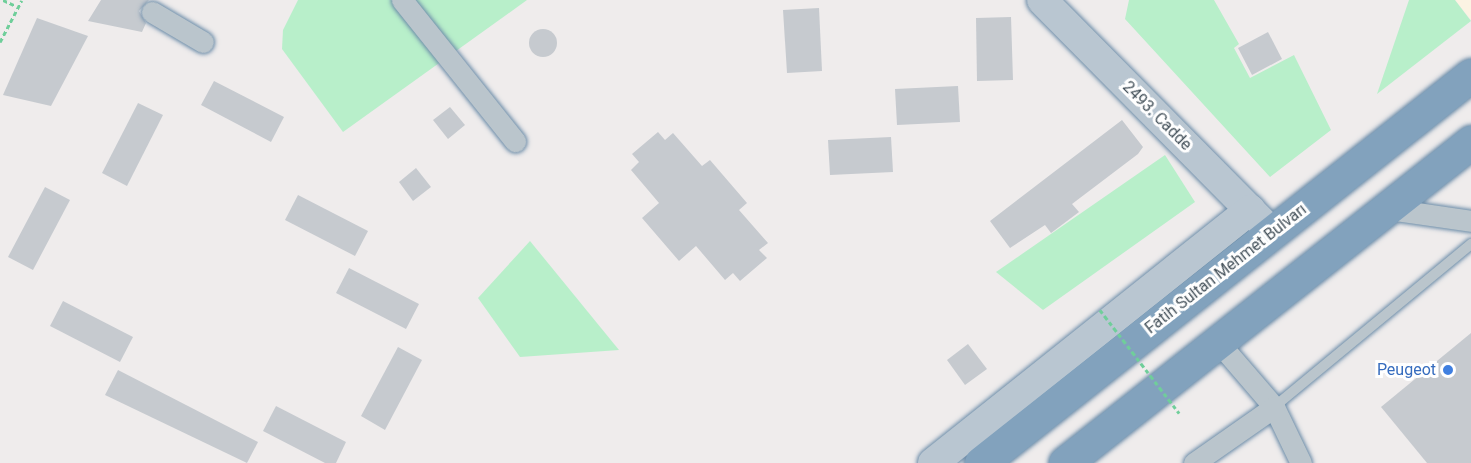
<!DOCTYPE html>
<meta charset="utf-8">
<style>
body{margin:0}
#map{position:relative;width:1471px;height:463px;overflow:hidden;background:#efecec;font-family:Roboto,sans-serif}
div>[style]{position:absolute}
.commercial>*{inset:0;background:#fcf3e3}
.green>*{inset:0;background:#b8efca}
.building>*{inset:0;background:#c6cacf}
.round{border-radius:50%}
.path>*{height:3px;margin-top:-1.5px;transform-origin:0;background:repeating-linear-gradient(90deg,#6fce9a 0 4.5px,transparent 0 7.5px)}
.roads{filter:drop-shadow(0 0 2px #6d8da9) drop-shadow(0 0 2px #6d8da9)}
.lane>*{height:10px;margin:-5px;padding:0 5px;transform-origin:5px;border-radius:5px;background:#bac5cc}
.street>*{height:21px;margin:-10.5px;padding:0 10.5px;transform-origin:10.5px;border-radius:10.5px;background:#bac5cc}
.secondary>*{height:30px;margin:-15px;padding:0 15px;transform-origin:15px;border-radius:15px;background:#b9c6d1}
.highway>*{height:33px;margin:-16.5px;padding:0 16.5px;transform-origin:16.5px;border-radius:16.5px;background:#82a2bd}
.path-bridge>*{height:3px;margin-top:-1.5px;transform-origin:0;background:repeating-linear-gradient(90deg,#6fce9a 0 4.5px,transparent 0 7.5px)}
.dots>*{width:16px;height:16px;translate:-50% -50%;box-sizing:border-box;border:3px solid #fff;border-radius:50%}
span{translate:-50% -50%;white-space:nowrap;text-align:center;line-height:1.15;-webkit-text-stroke:6px #fff;paint-order:stroke}
.street-label{font-size:16px;color:#44515a}
.shop-label{font-size:16px;color:#366cbe}
.right{translate:-100% -50%;text-align:right}
</style>
<div id="map">
<div class="commercial">
<i style="clip-path:polygon(1455px 0,1471px 0,1471px 20px)"></i>
</div>
<div class="green">
<i style="clip-path:polygon(298px 0,527px 0,343px 132px,282px 49px,283px 30px)"></i>
<i style="clip-path:polygon(1129px 0,1214px 0,1239px 44px,1234px 48px,1250px 78px,1294px 55px,1331px 130px,1270px 177px,1125px 19px)"></i>
<i style="clip-path:polygon(1409px 0,1455px 0,1471px 21px,1377px 94px)"></i>
<i style="clip-path:polygon(1165px 155px,1195px 202px,1043px 310px,996px 272px)"></i>
<i style="clip-path:polygon(530px 241px,619px 350px,520px 357px,478px 298px)"></i>
</div>
<div class="building">
<i style="clip-path:polygon(101px 0,149px 0,139px 11px,146px 23px,142px 32px,88px 21px)"></i>
<i style="clip-path:polygon(819px 8px,822px 71px,787px 73px,783px 10px)"></i>
<i style="clip-path:polygon(1011px 17px,1013px 80px,977px 81px,976px 18px)"></i>
<i style="clip-path:polygon(37px 18px,88px 36px,51px 106px,3px 95px)"></i>
<i class="round" style="left:529px;top:29px;width:28px;height:28px"></i>
<i style="clip-path:polygon(1268px 32px,1282px 59px,1252px 75px,1238px 48px)"></i>
<i style="clip-path:polygon(214px 81px,284px 117px,271px 142px,201px 105px)"></i>
<i style="clip-path:polygon(958px 86px,960px 122px,897px 125px,895px 89px)"></i>
<i style="clip-path:polygon(138px 103px,163px 115px,127px 186px,102px 173px)"></i>
<i style="clip-path:polygon(450px 107px,465px 125px,448px 139px,433px 120px)"></i>
<i style="clip-path:polygon(1122px 120px,1143px 147px,1138px 154px,1072px 204px,1079px 212px,1051px 233px,1045px 225px,1010px 248px,990px 221px)"></i>
<i style="clip-path:polygon(658px 132px,665px 140px,673px 133px,702px 166px,710px 160px,747px 203px,739px 210px,768px 243px,759px 250px,767px 258px,740px 281px,733px 273px,725px 280px,696px 246px,679px 261px,642px 218px,659px 203px,631px 170px,639px 162px,632px 154px)"></i>
<i style="clip-path:polygon(891px 137px,893px 172px,830px 175px,828px 140px)"></i>
<i style="clip-path:polygon(416px 168px,431px 187px,413px 201px,399px 182px)"></i>
<i style="clip-path:polygon(45px 187px,70px 200px,33px 270px,8px 257px)"></i>
<i style="clip-path:polygon(298px 195px,368px 231px,355px 256px,285px 220px)"></i>
<i style="clip-path:polygon(349px 268px,419px 304px,406px 329px,336px 293px)"></i>
<i style="clip-path:polygon(63px 301px,133px 337px,120px 362px,50px 326px)"></i>
<i style="clip-path:polygon(1471px 333px,1471px 463px,1427px 463px,1381px 407px)"></i>
<i style="clip-path:polygon(968px 344px,987px 369px,965px 385px,947px 360px)"></i>
<i style="clip-path:polygon(398px 347px,422px 360px,385px 430px,361px 416px)"></i>
<i style="clip-path:polygon(118px 370px,258px 442px,247px 463px,105px 395px)"></i>
<i style="clip-path:polygon(276px 406px,346px 442px,336px 463px,325px 463px,263px 431px)"></i>
</div>
<div class="path">
<i style="left:3px;top:0;width:14px;rotate:25deg"></i>
<i style="left:0;top:42px;width:47px;rotate:-62.4deg"></i>
</div>
<div class="roads">
<div class="lane">
<i style="left:1274px;top:407px;width:256px;rotate:-39.6deg"></i>
</div>
<div class="street">
<i style="left:402px;top:0;width:181px;rotate:51.3deg"></i>
<i style="left:152px;top:12px;width:59px;rotate:30.5deg"></i>
<i style="left:1389px;top:209px;width:83px;rotate:8.3deg"></i>
<i style="left:1219px;top:343px;width:84px;rotate:49.3deg"></i>
<i style="left:1274px;top:407px;width:62px;rotate:64.3deg"></i>
<i style="left:1194px;top:463px;width:98px;rotate:-35deg"></i>
</div>
<div class="secondary">
<i style="left:1042px;top:0;width:315px;rotate:45.3deg"></i>
<i style="left:933px;top:463px;width:406px;rotate:-38.6deg"></i>
</div>
<div class="highway">
<i style="left:981px;top:463px;width:625px;rotate:-38.37deg"></i>
<i style="left:1065px;top:463px;width:518px;rotate:-38.33deg"></i>
</div>
</div>
<div class="path-bridge">
<i style="left:1100px;top:310px;width:130px;rotate:52.5deg"></i>
</div>
<div class="dots">
<i style="left:1448px;top:370px;background:#3f7fe0"></i>
</div>
<div class="street-label">
<span style="left:1157px;top:116px;rotate:45deg">2493. Cadde</span>
<span style="left:1226px;top:269px;rotate:-38deg">Fatih Sultan Mehmet Bulvarı</span>
</div>
<div class="shop-label">
<span class="right" style="left:1436px;top:370px">Peugeot</span>
</div>
</div>
